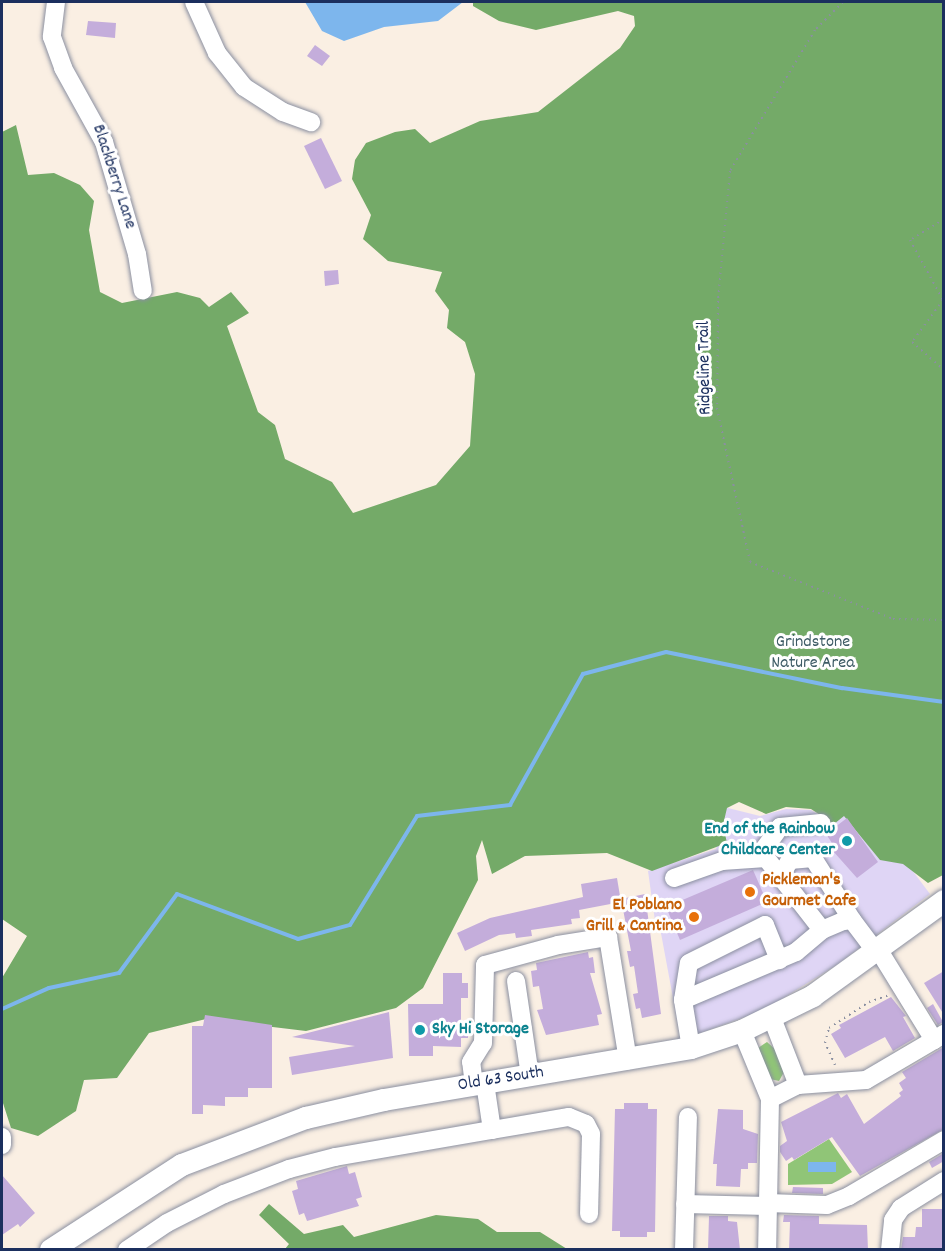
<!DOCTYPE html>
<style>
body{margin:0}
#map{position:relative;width:945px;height:1251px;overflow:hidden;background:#faefe3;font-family:Dekko,sans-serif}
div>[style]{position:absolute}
.built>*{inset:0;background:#dfd5f5}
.green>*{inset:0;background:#90c577}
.forest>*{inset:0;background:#74aa68}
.water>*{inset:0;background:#7db6ed}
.stream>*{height:4px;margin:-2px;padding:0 2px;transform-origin:2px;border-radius:2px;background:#7db6ed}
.building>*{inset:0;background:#c4addb}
.path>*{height:2px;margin-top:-1px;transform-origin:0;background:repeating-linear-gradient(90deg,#8a8fa0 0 1.5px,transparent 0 6px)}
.roads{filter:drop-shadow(0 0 2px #8a8fa0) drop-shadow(0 0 2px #8a8fa0)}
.minor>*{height:18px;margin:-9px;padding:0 9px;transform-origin:9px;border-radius:9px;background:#fff}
.major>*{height:22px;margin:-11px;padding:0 11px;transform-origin:11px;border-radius:11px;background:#fff}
.dots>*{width:16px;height:16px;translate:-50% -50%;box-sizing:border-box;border:3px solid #fff;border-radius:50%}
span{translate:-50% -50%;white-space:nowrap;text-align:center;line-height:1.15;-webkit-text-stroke:6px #fff;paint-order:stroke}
.street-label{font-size:18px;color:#1b2f5e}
.park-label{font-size:18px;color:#3e5c66}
.culture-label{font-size:18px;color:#0d838f;font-weight:700}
.right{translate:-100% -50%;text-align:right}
.left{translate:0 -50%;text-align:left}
.food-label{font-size:18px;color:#c56008;font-weight:700}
.frame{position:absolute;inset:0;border:3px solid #1b2f5e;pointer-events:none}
</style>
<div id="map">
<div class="built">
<i style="clip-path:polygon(861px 802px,930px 894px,838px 964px,764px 1010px,700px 1033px,679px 1030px,660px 928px,656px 928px,648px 871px,716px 849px,724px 807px,760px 816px,786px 809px,811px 810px,833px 824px)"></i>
</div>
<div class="green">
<i style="clip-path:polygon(767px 1042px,776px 1050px,784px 1072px,779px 1081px,770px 1079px,758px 1048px)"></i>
<i style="clip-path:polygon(829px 1139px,852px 1172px,832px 1184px,788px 1185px,788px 1164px)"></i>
</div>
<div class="forest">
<i style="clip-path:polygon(473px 2px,943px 2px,943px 875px,928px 883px,903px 864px,880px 860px,844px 816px,834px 824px,811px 809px,786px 807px,766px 814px,739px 802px,727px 808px,723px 825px,727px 843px,652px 871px,607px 853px,525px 856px,492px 874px,482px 840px,476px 856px,478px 880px,423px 988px,396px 1008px,306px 1031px,206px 1019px,149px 1033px,117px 1078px,84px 1080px,76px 1111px,38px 1136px,11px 1128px,2px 1100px,2px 978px,27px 936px,2px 919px,2px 132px,16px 125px,28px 175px,54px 173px,80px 185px,94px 201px,89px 230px,100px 292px,122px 303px,177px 292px,200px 298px,209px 307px,231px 292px,249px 313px,227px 326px,258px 412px,275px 425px,285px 459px,332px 482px,353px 513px,436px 485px,470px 446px,475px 374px,465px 342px,447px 328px,449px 310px,435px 291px,442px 272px,388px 261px,363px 239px,371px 215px,352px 179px,355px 160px,366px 143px,395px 132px,415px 129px,430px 143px,480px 121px,538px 112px,620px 48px,635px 26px,634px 16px,618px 11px,536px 30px,499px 21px,473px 6px)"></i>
<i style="clip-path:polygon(269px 1204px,304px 1234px,343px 1225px,354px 1237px,436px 1215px,478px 1219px,497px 1232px,540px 1232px,567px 1249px,285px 1249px,289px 1244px,259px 1215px)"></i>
</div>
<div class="water">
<i style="clip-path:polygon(305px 2px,463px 2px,438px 21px,384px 27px,344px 41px,322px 31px)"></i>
<i style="clip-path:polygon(808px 1162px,836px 1162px,836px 1172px,808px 1172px)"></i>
</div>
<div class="stream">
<i style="left:2px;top:1009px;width:51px;rotate:-24.1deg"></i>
<i style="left:49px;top:988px;width:72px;rotate:-12.1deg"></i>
<i style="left:119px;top:973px;width:98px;rotate:-53.7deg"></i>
<i style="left:177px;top:894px;width:129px;rotate:20.4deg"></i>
<i style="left:298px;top:939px;width:54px;rotate:-15.1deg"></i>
<i style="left:350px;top:925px;width:128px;rotate:-58.4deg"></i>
<i style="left:417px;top:816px;width:94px;rotate:-6.7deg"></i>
<i style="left:510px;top:805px;width:150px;rotate:-60.9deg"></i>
<i style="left:583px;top:674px;width:86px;rotate:-14.8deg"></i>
<i style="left:666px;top:652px;width:180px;rotate:11.6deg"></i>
<i style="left:842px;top:688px;width:103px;rotate:7.8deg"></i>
</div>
<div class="building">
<i style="clip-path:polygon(88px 21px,116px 23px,115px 38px,86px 35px)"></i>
<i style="clip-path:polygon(315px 45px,330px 56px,322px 66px,307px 56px)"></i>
<i style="clip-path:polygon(321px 138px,342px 181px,325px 189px,304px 146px)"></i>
<i style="clip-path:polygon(338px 270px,339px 284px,325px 286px,324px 271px)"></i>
<i style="clip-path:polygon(847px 818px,878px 862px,857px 878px,833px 851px,836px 849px,826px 834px)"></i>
<i style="clip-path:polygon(753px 870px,767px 902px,680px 940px,666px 907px)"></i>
<i style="clip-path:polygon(617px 878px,621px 902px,579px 910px,580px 918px,571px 919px,572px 924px,531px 930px,532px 936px,516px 938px,515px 933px,499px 935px,465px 951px,457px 933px,490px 918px,583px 897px,581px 884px)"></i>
<i style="clip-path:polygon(645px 894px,661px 1014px,642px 1018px,640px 1008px,636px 1009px,633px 994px,638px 993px,634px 966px,630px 967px,627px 951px,631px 951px,621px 899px)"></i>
<i style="clip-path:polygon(588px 952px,589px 958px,593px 957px,595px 973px,590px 973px,602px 1014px,597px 1015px,599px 1025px,546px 1035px,537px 1010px,543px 1009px,539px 986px,533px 987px,531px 971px,537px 970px,536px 963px)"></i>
<i style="clip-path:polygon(944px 971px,944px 1015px,924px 983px)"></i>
<i style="clip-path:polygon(443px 973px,462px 973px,462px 983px,468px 983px,468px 998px,461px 998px,461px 1023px,468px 1023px,468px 1038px,461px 1038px,461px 1047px,433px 1046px,433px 1056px,409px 1056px,408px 1004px,443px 1004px)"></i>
<i style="clip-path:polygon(891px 997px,906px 1016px,903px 1017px,915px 1038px,893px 1051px,885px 1037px,845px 1058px,831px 1034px,841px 1028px,839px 1025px)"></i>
<i style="clip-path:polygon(933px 1004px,943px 1022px,938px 1025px,927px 1008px)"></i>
<i style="clip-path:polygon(389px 1012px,393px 1058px,292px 1075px,289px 1057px,355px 1046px,292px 1037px)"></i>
<i style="clip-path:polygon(205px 1015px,272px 1025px,272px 1088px,248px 1088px,248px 1097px,225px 1097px,225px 1106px,203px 1105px,203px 1114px,192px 1114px,192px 1026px,203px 1026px)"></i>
<i style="clip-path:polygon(944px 1047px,944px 1129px,860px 1176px,832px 1137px,794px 1160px,792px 1157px,786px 1161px,780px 1152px,780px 1146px,787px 1141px,781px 1122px,838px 1093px,841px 1098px,847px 1094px,864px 1124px,901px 1096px,899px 1093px,903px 1090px,899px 1083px,906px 1078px,902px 1072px)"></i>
<i style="clip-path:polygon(624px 1103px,648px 1103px,648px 1109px,657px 1109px,655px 1232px,647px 1232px,647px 1237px,620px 1237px,620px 1231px,612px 1231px,615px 1109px,624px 1109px)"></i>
<i style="clip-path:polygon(718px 1109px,743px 1110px,743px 1129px,758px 1134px,757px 1163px,748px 1163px,748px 1169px,741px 1169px,740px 1187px,716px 1186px,717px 1164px,713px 1164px)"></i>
<i style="clip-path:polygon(944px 1153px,944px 1161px,932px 1168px,929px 1162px)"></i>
<i style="clip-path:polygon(347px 1166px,349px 1174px,355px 1172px,362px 1197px,356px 1199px,359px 1206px,307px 1221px,304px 1213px,299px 1215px,292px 1191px,298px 1189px,296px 1181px)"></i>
<i style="clip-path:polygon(2px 1175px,35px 1213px,20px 1227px,18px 1224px,2px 1235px)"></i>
<i style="clip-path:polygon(793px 1187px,823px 1188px,823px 1194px,792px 1193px)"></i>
<i style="clip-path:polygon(922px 1209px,944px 1209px,944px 1250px,901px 1250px,903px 1237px,915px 1237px,916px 1227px,922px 1227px)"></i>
<i style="clip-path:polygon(784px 1215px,819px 1216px,819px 1224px,867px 1225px,868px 1250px,789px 1250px,790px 1222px,783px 1222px)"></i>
<i style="clip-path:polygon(709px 1216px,728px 1216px,728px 1221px,737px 1222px,740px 1250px,708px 1250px)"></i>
</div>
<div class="path">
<i style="left:843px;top:2px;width:40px;rotate:135deg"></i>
<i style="left:815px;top:30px;width:165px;rotate:121.1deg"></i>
<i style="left:730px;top:171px;width:131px;rotate:95.3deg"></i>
<i style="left:718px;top:301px;width:107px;rotate:90.5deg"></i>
<i style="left:717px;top:408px;width:157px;rotate:77.9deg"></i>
<i style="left:750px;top:562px;width:154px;rotate:21.7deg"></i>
<i style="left:893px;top:619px;width:51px;rotate:1.1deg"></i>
<i style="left:944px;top:219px;width:40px;rotate:148deg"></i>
<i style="left:910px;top:240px;width:68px;rotate:61.2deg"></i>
<i style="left:943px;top:300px;width:52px;rotate:126.4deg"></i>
<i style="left:912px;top:342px;width:43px;rotate:41.2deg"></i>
<i style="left:835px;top:1065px;width:24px;rotate:-114deg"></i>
<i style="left:825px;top:1043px;width:16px;rotate:-75deg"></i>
<i style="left:829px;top:1028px;width:48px;rotate:-33deg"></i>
<i style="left:869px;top:1002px;width:21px;rotate:-19deg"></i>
</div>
<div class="roads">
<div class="minor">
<i style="left:56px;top:2px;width:35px;rotate:97deg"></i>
<i style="left:52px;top:37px;width:33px;rotate:70deg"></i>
<i style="left:63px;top:68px;width:85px;rotate:61deg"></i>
<i style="left:104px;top:142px;width:117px;rotate:73.6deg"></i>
<i style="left:137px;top:254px;width:37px;rotate:81deg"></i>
<i style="left:194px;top:2px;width:56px;rotate:65.7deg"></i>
<i style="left:217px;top:53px;width:43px;rotate:51.5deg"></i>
<i style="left:244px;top:87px;width:46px;rotate:32.7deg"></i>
<i style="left:283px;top:112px;width:30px;rotate:20deg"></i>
<i style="left:821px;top:823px;width:41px;rotate:174.4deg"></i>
<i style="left:780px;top:827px;width:27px;rotate:126deg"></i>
<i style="left:764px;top:849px;width:9px;rotate:77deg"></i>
<i style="left:766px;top:858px;width:91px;rotate:52.1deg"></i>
<i style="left:781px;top:875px;width:17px;rotate:-59deg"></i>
<i style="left:790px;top:860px;width:23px;rotate:-5deg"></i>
<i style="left:813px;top:858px;width:73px;rotate:57.8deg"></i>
<i style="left:674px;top:878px;width:51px;rotate:-19.5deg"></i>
<i style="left:722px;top:861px;width:44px;rotate:-3.9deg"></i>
<i style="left:878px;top:949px;width:107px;rotate:58.4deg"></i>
<i style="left:934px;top:1040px;width:12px;rotate:-31deg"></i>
<i style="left:516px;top:981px;width:96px;rotate:81.6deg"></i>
<i style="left:683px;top:1000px;width:37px;rotate:-81deg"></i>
<i style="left:689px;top:963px;width:85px;rotate:-26.6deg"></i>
<i style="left:765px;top:925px;width:38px;rotate:68deg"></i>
<i style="left:772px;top:1018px;width:72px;rotate:68.8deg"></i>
<i style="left:742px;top:1031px;width:74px;rotate:67.6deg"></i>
<i style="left:770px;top:1099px;width:151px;rotate:91.1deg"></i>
<i style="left:691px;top:1048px;width:49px;rotate:-99.5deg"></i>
<i style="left:683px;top:1000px;width:123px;rotate:-23deg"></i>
<i style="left:796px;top:952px;width:34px;rotate:-40deg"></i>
<i style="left:822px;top:930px;width:23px;rotate:-23deg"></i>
<i style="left:843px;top:921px;width:9px;rotate:-6deg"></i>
<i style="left:852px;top:920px;width:39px;rotate:53deg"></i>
<i style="left:474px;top:1085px;width:23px;rotate:-97deg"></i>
<i style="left:471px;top:1062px;width:22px;rotate:-58deg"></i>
<i style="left:483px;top:1043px;width:78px;rotate:-88.5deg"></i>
<i style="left:485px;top:965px;width:76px;rotate:-15.3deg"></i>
<i style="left:558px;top:945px;width:51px;rotate:-9.1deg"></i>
<i style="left:608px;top:937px;width:125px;rotate:80.8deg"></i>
<i style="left:770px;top:1099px;width:31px;rotate:-27deg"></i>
<i style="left:798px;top:1085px;width:68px;rotate:-4.2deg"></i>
<i style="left:866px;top:1080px;width:79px;rotate:-30.5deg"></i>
<i style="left:492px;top:1130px;width:78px;rotate:-9.6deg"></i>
<i style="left:569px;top:1117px;width:18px;rotate:22deg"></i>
<i style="left:586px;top:1124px;width:11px;rotate:63deg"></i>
<i style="left:591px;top:1134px;width:80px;rotate:91.4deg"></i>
<i style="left:2px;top:1137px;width:8px;rotate:90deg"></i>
<i style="left:767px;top:1203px;width:60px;rotate:1.9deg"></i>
<i style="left:827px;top:1205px;width:24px;rotate:-22deg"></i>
<i style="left:849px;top:1196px;width:110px;rotate:-30.5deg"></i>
<i style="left:685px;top:1204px;width:82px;rotate:1.4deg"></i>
<i style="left:127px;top:1250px;width:48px;rotate:-34deg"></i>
<i style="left:167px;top:1223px;width:64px;rotate:-27deg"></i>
<i style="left:224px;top:1194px;width:70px;rotate:-21deg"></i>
<i style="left:289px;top:1169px;width:48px;rotate:-14.6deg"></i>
<i style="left:335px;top:1157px;width:159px;rotate:-9.8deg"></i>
<i style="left:492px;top:1130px;width:48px;rotate:-98.5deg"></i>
<i style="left:684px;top:1250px;width:133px;rotate:-88.3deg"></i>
<i style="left:890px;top:1250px;width:30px;rotate:-84deg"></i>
<i style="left:893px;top:1220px;width:14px;rotate:-56deg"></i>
<i style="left:901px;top:1208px;width:51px;rotate:-32.1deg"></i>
</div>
<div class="major">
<i style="left:51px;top:1250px;width:156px;rotate:-33deg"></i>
<i style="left:182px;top:1165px;width:133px;rotate:-20.8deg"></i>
<i style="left:306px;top:1118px;width:80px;rotate:-13deg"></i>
<i style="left:384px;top:1100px;width:311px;rotate:-9.6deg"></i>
<i style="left:691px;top:1048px;width:54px;rotate:-18.4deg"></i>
<i style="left:742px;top:1031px;width:79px;rotate:-26.2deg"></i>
<i style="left:813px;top:996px;width:162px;rotate:-35.9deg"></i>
</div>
</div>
<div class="dots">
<i style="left:847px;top:841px;background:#0f9aa8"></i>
<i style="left:750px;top:892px;background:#e8710a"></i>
<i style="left:694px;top:917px;background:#e8710a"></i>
<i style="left:420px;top:1030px;background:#0f9aa8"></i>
</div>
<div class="street-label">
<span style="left:113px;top:177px;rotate:72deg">Blackberry Lane</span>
<span style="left:706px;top:368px;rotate:-91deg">Ridgeline Trail</span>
<span style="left:501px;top:1080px;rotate:-9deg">Old 63 South</span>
</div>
<div class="park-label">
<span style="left:813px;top:654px">Grindstone<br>Nature Area</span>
</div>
<div class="culture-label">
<span class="right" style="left:835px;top:841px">End of the Rainbow<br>Childcare Center</span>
<span class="left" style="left:432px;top:1030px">Sky Hi Storage</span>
</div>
<div class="food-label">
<span class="left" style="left:762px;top:892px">Pickleman's<br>Gourmet Cafe</span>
<span class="right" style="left:682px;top:917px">El Poblano<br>Grill &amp; Cantina</span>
</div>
<div class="frame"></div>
</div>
